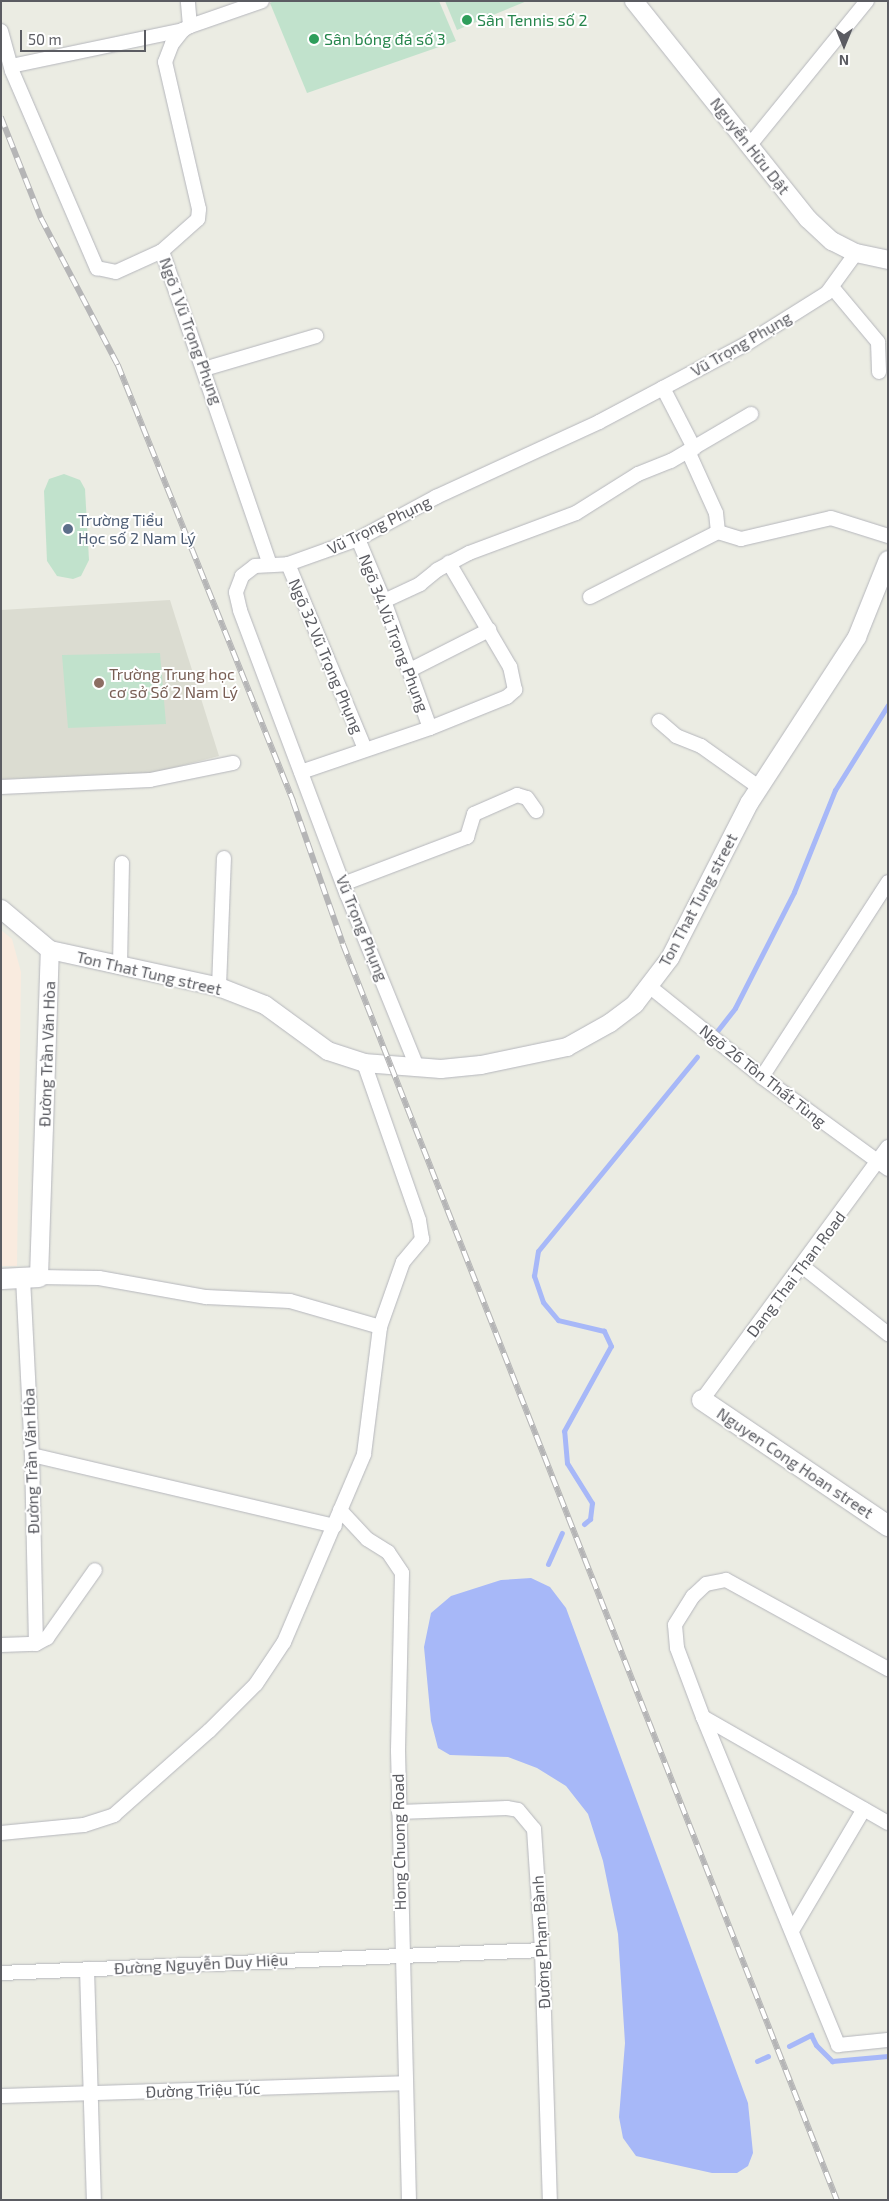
<!DOCTYPE html>
<meta charset="utf-8">
<style>
body{margin:0}
#map{position:relative;width:889px;height:2201px;overflow:hidden;background:#ebece3;font-family:"Exo 2",sans-serif}
div>[style]{position:absolute}
.education>*{inset:0;background:#dbdcd1}
.medical>*{inset:0;background:#f9ebdf}
.green>*{inset:0;background:#c1e2cc}
.water>*{inset:0;background:#a7b8f8}
.stream>*{height:5px;margin:-2.5px;padding:0 2.5px;transform-origin:2.5px;border-radius:2.5px;background:#a7b8f8}
.roads{filter:drop-shadow(0 0 1px #b5b6bc) drop-shadow(0 0 1px #b5b6bc)}
.minor>*{height:14px;margin:-7px;padding:0 7px;transform-origin:7px;border-radius:7px;background:#fff}
.tertiary>*{height:18px;margin:-9px;padding:0 9px;transform-origin:9px;border-radius:9px;background:#fff}
.secondary>*{height:20px;margin:-10px;padding:0 10px;transform-origin:10px;border-radius:10px;background:#fff}
.rail>*{height:5.5px;margin-top:-2.75px;transform-origin:0;background:repeating-linear-gradient(90deg,#fff 0 11px,#b5b5b6 0 22px);box-sizing:border-box;border-block:1px solid #b5b5b6}
.dots>*{width:14px;height:14px;translate:-50% -50%;box-sizing:border-box;border:2px solid #fff;border-radius:50%}
span{translate:-50% -50%;white-space:nowrap;text-align:center;line-height:1.15;-webkit-text-stroke:4px #fff;paint-order:stroke}
.leisure-label{font-size:16px;color:#27864d}
.left{translate:0 -50%;text-align:left}
.street-label{font-size:16px;color:#5b5c62}
.service-label{font-size:16px;color:#4e5e75}
.education-label{font-size:16px;color:#785e54}
.frame{position:absolute;inset:0;border:2px solid #5b5c62;pointer-events:none}
.north{position:absolute;left:819px;top:20px;width:50px;height:50px;-webkit-text-stroke:4px #fff;paint-order:stroke;rotate:180deg;font-size:14px;font-weight:700;line-height:20px;text-align:center;color:#5b5c62}
.north::after{content:'';display:block;margin:auto;width:18px;height:22px;background:#5b5c62;clip-path:polygon(50% 0,100% 100%,50% 72%,0 100%)}
.scale{position:absolute;left:20px;top:30px;width:126px;height:22px;box-sizing:border-box;border:2px solid #5b5c62;border-top:0;padding-left:6px;font-size:15px;line-height:18px;white-space:nowrap;color:#5b5c62;-webkit-text-stroke:4px #fff;paint-order:stroke}
</style>
<div id="map">
<div class="education">
<i style="clip-path:polygon(170px 600px,219px 756px,149px 774px,1px 779px,1px 610px)"></i>
</div>
<div class="medical">
<i style="clip-path:polygon(1px 930px,12px 939px,21px 972px,17px 1266px,1px 1266px)"></i>
</div>
<div class="green">
<i style="clip-path:polygon(274px 1px,439px 1px,456px 41px,307px 93px,270px 3px)"></i>
<i style="clip-path:polygon(445px 1px,527px 1px,457px 30px)"></i>
<i style="clip-path:polygon(64px 474px,80px 480px,85px 489px,89px 560px,81px 576px,73px 579px,57px 576px,47px 561px,44px 491px,49px 479px)"></i>
<i style="clip-path:polygon(160px 653px,166px 724px,68px 728px,62px 655px)"></i>
</div>
<div class="water">
<i style="clip-path:polygon(531px 1578px,550px 1587px,566px 1608px,748px 2103px,753px 2153px,748px 2166px,737px 2173px,712px 2173px,636px 2156px,623px 2138px,619px 2117px,625px 2043px,618px 1934px,603px 1861px,588px 1814px,566px 1786px,537px 1768px,508px 1757px,450px 1755px,438px 1748px,431px 1721px,424px 1647px,431px 1613px,451px 1596px,501px 1580px)"></i>
</div>
<div class="stream">
<i style="left:714px;top:1035px;width:34px;rotate:-52deg"></i>
<i style="left:735px;top:1008px;width:130px;rotate:-63deg"></i>
<i style="left:794px;top:892px;width:110px;rotate:-68.1deg"></i>
<i style="left:835px;top:790px;width:100px;rotate:-58.1deg"></i>
<i style="left:584px;top:1524px;width:8px;rotate:-40deg"></i>
<i style="left:590px;top:1519px;width:16px;rotate:-83deg"></i>
<i style="left:592px;top:1503px;width:47px;rotate:-122deg"></i>
<i style="left:567px;top:1463px;width:32px;rotate:-95deg"></i>
<i style="left:564px;top:1431px;width:97px;rotate:-61.1deg"></i>
<i style="left:611px;top:1346px;width:17px;rotate:-115deg"></i>
<i style="left:604px;top:1331px;width:47px;rotate:-166.6deg"></i>
<i style="left:558px;top:1320px;width:23px;rotate:-130deg"></i>
<i style="left:543px;top:1302px;width:28px;rotate:-109deg"></i>
<i style="left:534px;top:1276px;width:25px;rotate:-81deg"></i>
<i style="left:538px;top:1251px;width:251px;rotate:-50.7deg"></i>
<i style="left:548px;top:1564px;width:34px;rotate:-66deg"></i>
<i style="left:789px;top:2046px;width:25px;rotate:-27deg"></i>
<i style="left:811px;top:2035px;width:11px;rotate:63deg"></i>
<i style="left:816px;top:2045px;width:23px;rotate:45deg"></i>
<i style="left:832px;top:2061px;width:56px;rotate:-5.1deg"></i>
<i style="left:757px;top:2061px;width:12px;rotate:-24deg"></i>
</div>
<div class="roads">
<div class="minor">
<i style="left:190px;top:26px;width:76px;rotate:-19.1deg"></i>
<i style="left:1px;top:31px;width:41px;rotate:74.6deg"></i>
<i style="left:12px;top:71px;width:215px;rotate:66.7deg"></i>
<i style="left:97px;top:268px;width:19px;rotate:12deg"></i>
<i style="left:116px;top:272px;width:51px;rotate:-24.5deg"></i>
<i style="left:162px;top:251px;width:48px;rotate:-41.6deg"></i>
<i style="left:198px;top:219px;width:10px;rotate:-84deg"></i>
<i style="left:199px;top:209px;width:151px;rotate:-103deg"></i>
<i style="left:165px;top:62px;width:19px;rotate:-69deg"></i>
<i style="left:172px;top:44px;width:18px;rotate:-52deg"></i>
<i style="left:183px;top:30px;width:8px;rotate:-30deg"></i>
<i style="left:190px;top:26px;width:25px;rotate:-95deg"></i>
<i style="left:11px;top:66px;width:176px;rotate:-11.8deg"></i>
<i style="left:749px;top:146px;width:187px;rotate:-50.9deg"></i>
<i style="left:162px;top:251px;width:332px;rotate:71deg"></i>
<i style="left:832px;top:287px;width:72px;rotate:50.1deg"></i>
<i style="left:878px;top:342px;width:30px;rotate:88deg"></i>
<i style="left:204px;top:369px;width:117px;rotate:-16.4deg"></i>
<i style="left:663px;top:388px;width:68px;rotate:62.7deg"></i>
<i style="left:718px;top:532px;width:24px;rotate:17deg"></i>
<i style="left:741px;top:539px;width:92px;rotate:-13.1deg"></i>
<i style="left:831px;top:518px;width:60px;rotate:17.5deg"></i>
<i style="left:358px;top:539px;width:67px;rotate:67.2deg"></i>
<i style="left:384px;top:601px;width:135px;rotate:70.1deg"></i>
<i style="left:288px;top:564px;width:200px;rotate:67.4deg"></i>
<i style="left:590px;top:597px;width:144px;rotate:-26.9deg"></i>
<i style="left:718px;top:532px;width:19px;rotate:-96deg"></i>
<i style="left:716px;top:513px;width:68px;rotate:-114.3deg"></i>
<i style="left:384px;top:601px;width:40px;rotate:-25deg"></i>
<i style="left:420px;top:584px;width:22px;rotate:-39deg"></i>
<i style="left:437px;top:570px;width:36px;rotate:-28deg"></i>
<i style="left:469px;top:553px;width:114px;rotate:-20.5deg"></i>
<i style="left:576px;top:513px;width:73px;rotate:-32.2deg"></i>
<i style="left:638px;top:474px;width:35px;rotate:-22deg"></i>
<i style="left:671px;top:461px;width:93px;rotate:-30.4deg"></i>
<i style="left:410px;top:670px;width:89px;rotate:-26.9deg"></i>
<i style="left:659px;top:721px;width:23px;rotate:41deg"></i>
<i style="left:676px;top:736px;width:27px;rotate:22deg"></i>
<i style="left:701px;top:746px;width:72px;rotate:35.4deg"></i>
<i style="left:301px;top:772px;width:136px;rotate:-18.8deg"></i>
<i style="left:430px;top:728px;width:83px;rotate:-21.9deg"></i>
<i style="left:507px;top:697px;width:11px;rotate:-41deg"></i>
<i style="left:515px;top:690px;width:24px;rotate:-102deg"></i>
<i style="left:510px;top:667px;width:121px;rotate:-120.4deg"></i>
<i style="left:1px;top:787px;width:149px;rotate:-2.7deg"></i>
<i style="left:150px;top:780px;width:85px;rotate:-11.6deg"></i>
<i style="left:343px;top:884px;width:133px;rotate:-20.8deg"></i>
<i style="left:467px;top:837px;width:24px;rotate:-73deg"></i>
<i style="left:474px;top:814px;width:47px;rotate:-23.8deg"></i>
<i style="left:517px;top:795px;width:10px;rotate:17deg"></i>
<i style="left:527px;top:798px;width:16px;rotate:55deg"></i>
<i style="left:120px;top:966px;width:103px;rotate:-88.9deg"></i>
<i style="left:649px;top:986px;width:145px;rotate:38.8deg"></i>
<i style="left:762px;top:1077px;width:156px;rotate:36.1deg"></i>
<i style="left:219px;top:987px;width:129px;rotate:-87.8deg"></i>
<i style="left:417px;top:1067px;width:186px;rotate:-112.1deg"></i>
<i style="left:347px;top:895px;width:304px;rotate:-110.6deg"></i>
<i style="left:240px;top:610px;width:18px;rotate:-103deg"></i>
<i style="left:236px;top:592px;width:17px;rotate:-69deg"></i>
<i style="left:242px;top:576px;width:16px;rotate:-38deg"></i>
<i style="left:255px;top:566px;width:33px;rotate:-3deg"></i>
<i style="left:288px;top:564px;width:74px;rotate:-19.7deg"></i>
<i style="left:358px;top:539px;width:89px;rotate:-28.3deg"></i>
<i style="left:436px;top:497px;width:179px;rotate:-24.7deg"></i>
<i style="left:599px;top:422px;width:72px;rotate:-28deg"></i>
<i style="left:663px;top:388px;width:94px;rotate:-27.9deg"></i>
<i style="left:746px;top:344px;width:96px;rotate:-32.2deg"></i>
<i style="left:827px;top:293px;width:49px;rotate:-54.1deg"></i>
<i style="left:762px;top:1077px;width:232px;rotate:-57.1deg"></i>
<i style="left:802px;top:1266px;width:110px;rotate:38.3deg"></i>
<i style="left:39px;top:1277px;width:60px;rotate:1deg"></i>
<i style="left:99px;top:1278px;width:109px;rotate:10.1deg"></i>
<i style="left:206px;top:1297px;width:84px;rotate:2.7deg"></i>
<i style="left:290px;top:1301px;width:94px;rotate:16.1deg"></i>
<i style="left:23px;top:1278px;width:177px;rotate:87.1deg"></i>
<i style="left:32px;top:1455px;width:189px;rotate:88.8deg"></i>
<i style="left:702px;top:1400px;width:314px;rotate:-53.7deg"></i>
<i style="left:32px;top:1455px;width:311px;rotate:13.2deg"></i>
<i style="left:340px;top:1510px;width:40px;rotate:47deg"></i>
<i style="left:367px;top:1539px;width:25px;rotate:32deg"></i>
<i style="left:388px;top:1552px;width:25px;rotate:56deg"></i>
<i style="left:402px;top:1573px;width:178px;rotate:91.3deg"></i>
<i style="left:398px;top:1751px;width:449px;rotate:88.6deg"></i>
<i style="left:1px;top:1645px;width:35px;rotate:-2deg"></i>
<i style="left:36px;top:1644px;width:13px;rotate:-29deg"></i>
<i style="left:47px;top:1638px;width:83px;rotate:-54.8deg"></i>
<i style="left:888px;top:1669px;width:185px;rotate:-151.2deg"></i>
<i style="left:726px;top:1580px;width:20px;rotate:169deg"></i>
<i style="left:706px;top:1584px;width:18px;rotate:137deg"></i>
<i style="left:693px;top:1596px;width:34px;rotate:122deg"></i>
<i style="left:675px;top:1625px;width:23px;rotate:85deg"></i>
<i style="left:677px;top:1648px;width:74px;rotate:69.4deg"></i>
<i style="left:703px;top:1717px;width:355px;rotate:67.6deg"></i>
<i style="left:838px;top:2045px;width:50px;rotate:-5.7deg"></i>
<i style="left:703px;top:1717px;width:213px;rotate:29.8deg"></i>
<i style="left:399px;top:1812px;width:108px;rotate:-2.1deg"></i>
<i style="left:507px;top:1808px;width:11px;rotate:10deg"></i>
<i style="left:518px;top:1810px;width:25px;rotate:50deg"></i>
<i style="left:534px;top:1829px;width:121px;rotate:86.2deg"></i>
<i style="left:542px;top:1950px;width:250px;rotate:88.2deg"></i>
<i style="left:1px;top:1833px;width:83px;rotate:-5.5deg"></i>
<i style="left:84px;top:1825px;width:32px;rotate:-18deg"></i>
<i style="left:114px;top:1815px;width:127px;rotate:-41.5deg"></i>
<i style="left:209px;top:1731px;width:66px;rotate:-45deg"></i>
<i style="left:256px;top:1684px;width:50px;rotate:-56.3deg"></i>
<i style="left:284px;top:1642px;width:204px;rotate:-66.9deg"></i>
<i style="left:364px;top:1454px;width:128px;rotate:-82.8deg"></i>
<i style="left:380px;top:1327px;width:69px;rotate:-70.5deg"></i>
<i style="left:403px;top:1262px;width:30px;rotate:-50deg"></i>
<i style="left:422px;top:1239px;width:19px;rotate:-99deg"></i>
<i style="left:419px;top:1220px;width:166px;rotate:-109.3deg"></i>
<i style="left:793px;top:1929px;width:139px;rotate:-59.4deg"></i>
<i style="left:87px;top:1969px;width:231px;rotate:88.3deg"></i>
<i style="left:1px;top:1973px;width:541px;rotate:-2.43deg"></i>
<i style="left:1px;top:2096px;width:403px;rotate:-1.8deg"></i>
</div>
<div class="tertiary">
<i style="left:634px;top:1px;width:279px;rotate:51.4deg"></i>
<i style="left:808px;top:219px;width:33px;rotate:43deg"></i>
<i style="left:832px;top:241px;width:27px;rotate:27deg"></i>
<i style="left:856px;top:253px;width:33px;rotate:12deg"></i>
<i style="left:1px;top:909px;width:64px;rotate:39.9deg"></i>
<i style="left:50px;top:950px;width:173px;rotate:12.3deg"></i>
<i style="left:219px;top:987px;width:49px;rotate:21.4deg"></i>
<i style="left:265px;top:1005px;width:78px;rotate:36.1deg"></i>
<i style="left:328px;top:1051px;width:38px;rotate:18deg"></i>
<i style="left:364px;top:1063px;width:77px;rotate:4.5deg"></i>
<i style="left:441px;top:1069px;width:40px;rotate:-5.7deg"></i>
<i style="left:481px;top:1065px;width:88px;rotate:-11.8deg"></i>
<i style="left:567px;top:1047px;width:49px;rotate:-29.2deg"></i>
<i style="left:610px;top:1023px;width:31px;rotate:-37deg"></i>
<i style="left:635px;top:1004px;width:58px;rotate:-52.7deg"></i>
<i style="left:670px;top:958px;width:175px;rotate:-62.9deg"></i>
<i style="left:750px;top:802px;width:197px;rotate:-57deg"></i>
<i style="left:857px;top:637px;width:83px;rotate:-68.1deg"></i>
<i style="left:39px;top:1277px;width:327px;rotate:-88.1deg"></i>
</div>
<div class="secondary">
<i style="left:1px;top:1279px;width:38px;rotate:-3deg"></i>
<i style="left:702px;top:1400px;width:225px;rotate:34.1deg"></i>
</div>
</div>
<div class="rail">
<i style="left:1px;top:117px;width:109px;rotate:68.4deg"></i>
<i style="left:41px;top:218px;width:166px;rotate:62.4deg"></i>
<i style="left:118px;top:365px;width:470px;rotate:68.1deg"></i>
<i style="left:293px;top:801px;width:151px;rotate:70.7deg"></i>
<i style="left:343px;top:944px;width:1350px;rotate:68.53deg"></i>
</div>
<div class="dots">
<i style="left:467px;top:20px;background:#2e9e5b"></i>
<i style="left:314px;top:39px;background:#2e9e5b"></i>
<i style="left:68px;top:529px;background:#5c6f8a"></i>
<i style="left:99px;top:683px;background:#8d6e63"></i>
</div>
<div class="leisure-label">
<span class="left" style="left:477px;top:20px">Sân Tennis số 2</span>
<span class="left" style="left:324px;top:39px">Sân bóng đá số 3</span>
</div>
<div class="street-label">
<span style="left:750px;top:146px;rotate:52deg">Nguyễn Hữu Dật</span>
<span style="left:191px;top:331px;rotate:70deg">Ngõ 1 Vũ Trọng Phụng</span>
<span style="left:741px;top:344px;rotate:-30deg">Vũ Trọng Phụng</span>
<span style="left:379px;top:525px;rotate:-26deg">Vũ Trọng Phụng</span>
<span style="left:394px;top:633px;rotate:69deg">Ngõ 34 Vũ Trọng Phụng</span>
<span style="left:326px;top:656px;rotate:67deg">Ngõ 32 Vũ Trọng Phụng</span>
<span style="left:698px;top:900px;rotate:-62deg">Ton That Tung street</span>
<span style="left:362px;top:928px;rotate:68deg">Vũ Trọng Phụng</span>
<span style="left:149px;top:973px;rotate:13deg">Ton That Tung street</span>
<span style="left:47px;top:1054px;rotate:-88deg">Đường Trần Văn Hòa</span>
<span style="left:763px;top:1076px;rotate:38deg">Ngõ 26 Tôn Thất Tùng</span>
<span style="left:796px;top:1274px;rotate:-53deg">Dang Thai Than Road</span>
<span style="left:31px;top:1461px;rotate:-92deg">Đường Trần Văn Hòa</span>
<span style="left:795px;top:1463px;rotate:34deg">Nguyen Cong Hoan street</span>
<span style="left:399px;top:1842px;rotate:-91deg">Hong Chuong Road</span>
<span style="left:541px;top:1942px;rotate:-93deg">Đường Phạm Bành</span>
<span style="left:201px;top:1964px;rotate:-3deg">Đường Nguyễn Duy Hiệu</span>
<span style="left:203px;top:2090px;rotate:-2deg">Đường Triệu Túc</span>
</div>
<div class="service-label">
<span class="left" style="left:78px;top:529px">Trường Tiểu<br>Học số 2 Nam Lý</span>
</div>
<div class="education-label">
<span class="left" style="left:109px;top:683px">Trường Trung học<br>cơ sở Số 2 Nam Lý</span>
</div>
<div class="frame"></div>
<div class="north">N</div>
<div class="scale">50 m</div>
</div>
